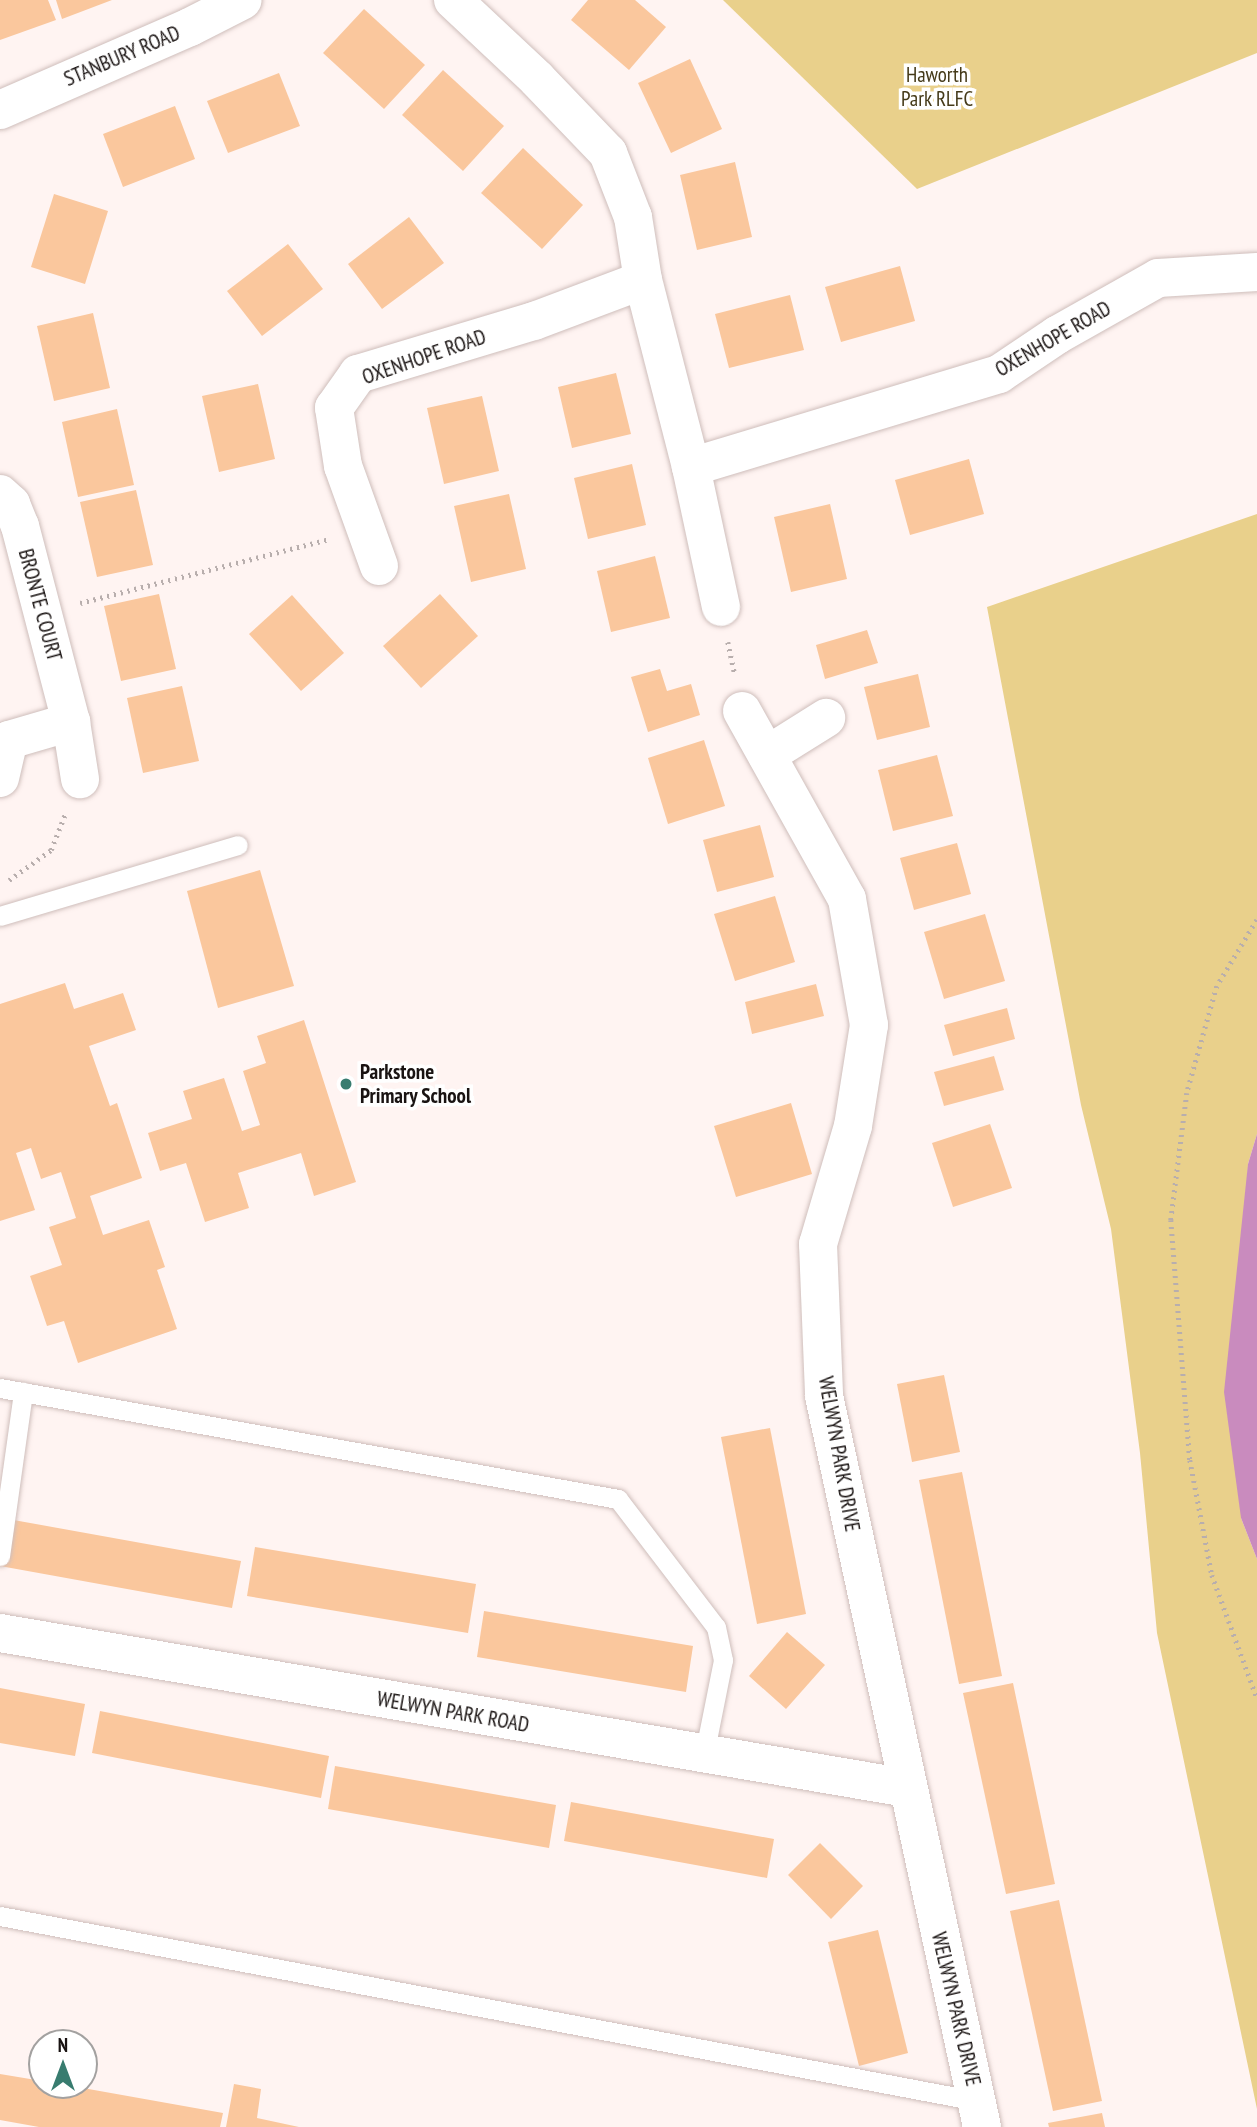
<!DOCTYPE html>
<style>
body{margin:0}
#map{position:relative;width:1257px;height:2127px;overflow:hidden;background:#fff4f2;font-family:"PT Sans Narrow",sans-serif}
div>[style]{position:absolute}
.green>*{inset:0;background:#e9d08b}
.water>*{inset:0;background:#c98bbe}
.building>*{inset:0;background:#fac79d}
.path>*{height:4.5px;margin-top:-2.25px;transform-origin:0;background:repeating-linear-gradient(90deg,#b8aead 0 2px,transparent 0 7px)}
.roads{filter:drop-shadow(0 0 2px #cfbebb) drop-shadow(0 0 2px #cfbebb)}
.service>*{height:19px;margin:-9.5px;padding:0 9.5px;transform-origin:9.5px;border-radius:9.5px;background:#fff}
.minor>*{height:38px;margin:-19px;padding:0 19px;transform-origin:19px;border-radius:19px;background:#fff}
.dots>*{width:19px;height:19px;translate:-50% -50%;box-sizing:border-box;border:4px solid #fff;border-radius:50%}
span{translate:-50% -50%;white-space:nowrap;text-align:center;line-height:1.15;-webkit-text-stroke:7px #fff;paint-order:stroke}
.street-label{font-size:21px;color:#191312}
.park-label{font-size:21px;color:#453a19}
.poi-label{font-size:21px;color:#191312;font-weight:700}
.left{translate:0 -50%;text-align:left}
.north{position:absolute;left:28px;top:2029px;width:70px;height:70px;box-sizing:border-box;background:#fff;border:2px solid #a3a1a0;border-radius:50%;rotate:0deg;font-size:19px;font-weight:700;line-height:28px;text-align:center;color:#191312}
.north::after{content:'';display:block;margin:auto;width:24px;height:32px;background:#387c6f;clip-path:polygon(50% 0,100% 100%,50% 72%,0 100%)}
</style>
<div id="map">
<div class="green">
<i style="clip-path:polygon(723px 0,1257px 0,1257px 53px,917px 189px)"></i>
<i style="clip-path:polygon(1257px 514px,1257px 1134px,1248px 1164px,1241px 1518px,1257px 1559px,1257px 2109px,1157px 1633px,1140px 1453px,1111px 1229px,1081px 1105px,987px 607px)"></i>
</div>
<div class="water">
<i style="clip-path:polygon(1257px 1134px,1257px 1559px,1241px 1518px,1224px 1392px,1248px 1164px)"></i>
</div>
<div class="building">
<i style="clip-path:polygon(0 0,48px 0,56px 20px,0 40px)"></i>
<i style="clip-path:polygon(56px 0,112px 0,62px 19px)"></i>
<i style="clip-path:polygon(588px 0,635px 0,666px 27px,629px 70px,571px 20px)"></i>
<i style="clip-path:polygon(364px 9px,425px 65px,384px 109px,323px 53px)"></i>
<i style="clip-path:polygon(690px 59px,722px 129px,671px 153px,638px 83px)"></i>
<i style="clip-path:polygon(443px 70px,504px 126px,463px 171px,402px 115px)"></i>
<i style="clip-path:polygon(279px 73px,300px 126px,228px 153px,207px 101px)"></i>
<i style="clip-path:polygon(175px 106px,195px 159px,123px 187px,103px 134px)"></i>
<i style="clip-path:polygon(523px 148px,583px 205px,542px 249px,481px 193px)"></i>
<i style="clip-path:polygon(735px 162px,752px 237px,697px 250px,680px 175px)"></i>
<i style="clip-path:polygon(54px 194px,108px 211px,85px 284px,31px 267px)"></i>
<i style="clip-path:polygon(409px 217px,444px 263px,382px 309px,348px 264px)"></i>
<i style="clip-path:polygon(288px 244px,323px 289px,262px 336px,227px 291px)"></i>
<i style="clip-path:polygon(900px 266px,915px 321px,841px 342px,825px 287px)"></i>
<i style="clip-path:polygon(790px 295px,804px 350px,729px 368px,715px 314px)"></i>
<i style="clip-path:polygon(93px 313px,110px 388px,54px 401px,37px 326px)"></i>
<i style="clip-path:polygon(616px 373px,631px 434px,572px 448px,558px 387px)"></i>
<i style="clip-path:polygon(258px 384px,275px 459px,219px 472px,202px 396px)"></i>
<i style="clip-path:polygon(482px 396px,499px 471px,444px 484px,427px 408px)"></i>
<i style="clip-path:polygon(117px 409px,134px 485px,78px 497px,62px 422px)"></i>
<i style="clip-path:polygon(969px 459px,984px 514px,910px 535px,895px 480px)"></i>
<i style="clip-path:polygon(632px 464px,646px 525px,588px 539px,574px 478px)"></i>
<i style="clip-path:polygon(136px 490px,153px 565px,97px 577px,80px 502px)"></i>
<i style="clip-path:polygon(509px 494px,526px 569px,471px 582px,454px 506px)"></i>
<i style="clip-path:polygon(830px 504px,847px 579px,791px 592px,774px 517px)"></i>
<i style="clip-path:polygon(655px 556px,670px 618px,611px 632px,597px 571px)"></i>
<i style="clip-path:polygon(159px 594px,176px 669px,121px 681px,104px 606px)"></i>
<i style="clip-path:polygon(440px 594px,478px 636px,421px 688px,383px 646px)"></i>
<i style="clip-path:polygon(292px 595px,344px 653px,301px 691px,249px 634px)"></i>
<i style="clip-path:polygon(867px 630px,878px 663px,825px 679px,816px 645px)"></i>
<i style="clip-path:polygon(660px 669px,667px 691px,691px 684px,700px 715px,648px 732px,631px 677px)"></i>
<i style="clip-path:polygon(918px 674px,930px 727px,877px 740px,864px 687px)"></i>
<i style="clip-path:polygon(182px 686px,199px 761px,143px 773px,127px 698px)"></i>
<i style="clip-path:polygon(704px 740px,725px 806px,668px 824px,648px 758px)"></i>
<i style="clip-path:polygon(937px 755px,953px 816px,893px 831px,878px 770px)"></i>
<i style="clip-path:polygon(760px 825px,774px 877px,717px 892px,703px 840px)"></i>
<i style="clip-path:polygon(957px 843px,971px 894px,914px 910px,900px 858px)"></i>
<i style="clip-path:polygon(260px 870px,294px 986px,218px 1008px,187px 891px)"></i>
<i style="clip-path:polygon(775px 896px,795px 962px,735px 981px,714px 914px)"></i>
<i style="clip-path:polygon(985px 914px,1005px 981px,944px 999px,924px 932px)"></i>
<i style="clip-path:polygon(65px 983px,74px 1009px,123px 993px,136px 1030px,89px 1046px,110px 1106px,117px 1103px,142px 1178px,90px 1196px,103px 1235px,149px 1220px,165px 1267px,157px 1270px,177px 1329px,78px 1363px,64px 1321px,47px 1326px,30px 1276px,62px 1265px,49px 1227px,76px 1218px,61px 1172px,41px 1179px,31px 1148px,16px 1153px,35px 1210px,0 1221px,0 1004px)"></i>
<i style="clip-path:polygon(816px 984px,824px 1016px,752px 1034px,745px 1002px)"></i>
<i style="clip-path:polygon(1007px 1008px,1015px 1039px,953px 1056px,944px 1025px)"></i>
<i style="clip-path:polygon(304px 1020px,356px 1182px,314px 1196px,301px 1153px,238px 1173px,249px 1208px,205px 1222px,186px 1163px,160px 1171px,148px 1133px,192px 1119px,183px 1091px,224px 1078px,242px 1131px,260px 1125px,243px 1071px,266px 1063px,257px 1036px)"></i>
<i style="clip-path:polygon(994px 1056px,1004px 1090px,944px 1106px,934px 1072px)"></i>
<i style="clip-path:polygon(791px 1103px,812px 1174px,736px 1197px,714px 1126px)"></i>
<i style="clip-path:polygon(990px 1124px,1012px 1188px,953px 1207px,932px 1143px)"></i>
<i style="clip-path:polygon(944px 1375px,960px 1452px,912px 1462px,897px 1384px)"></i>
<i style="clip-path:polygon(770px 1428px,806px 1614px,757px 1624px,721px 1437px)"></i>
<i style="clip-path:polygon(962px 1472px,1002px 1676px,959px 1684px,919px 1480px)"></i>
<i style="clip-path:polygon(8px 1519px,241px 1561px,232px 1608px,0 1566px)"></i>
<i style="clip-path:polygon(255px 1547px,476px 1584px,468px 1633px,247px 1596px)"></i>
<i style="clip-path:polygon(484px 1611px,693px 1646px,686px 1692px,477px 1657px)"></i>
<i style="clip-path:polygon(787px 1632px,825px 1665px,786px 1709px,749px 1676px)"></i>
<i style="clip-path:polygon(1013px 1683px,1055px 1884px,1006px 1894px,963px 1693px)"></i>
<i style="clip-path:polygon(0 1688px,85px 1704px,75px 1756px,0 1743px)"></i>
<i style="clip-path:polygon(100px 1711px,329px 1756px,321px 1798px,92px 1753px)"></i>
<i style="clip-path:polygon(335px 1766px,556px 1805px,549px 1848px,328px 1809px)"></i>
<i style="clip-path:polygon(571px 1802px,774px 1839px,767px 1878px,564px 1841px)"></i>
<i style="clip-path:polygon(820px 1843px,863px 1886px,831px 1919px,788px 1875px)"></i>
<i style="clip-path:polygon(1059px 1900px,1102px 2101px,1053px 2111px,1010px 1911px)"></i>
<i style="clip-path:polygon(878px 1930px,908px 2053px,859px 2066px,828px 1942px)"></i>
<i style="clip-path:polygon(0 2074px,42px 2081px,42px 2085px,66px 2085px,223px 2113px,220px 2127px,39px 2127px,0 2120px)"></i>
<i style="clip-path:polygon(234px 2084px,261px 2089px,257px 2118px,299px 2127px,226px 2127px)"></i>
<i style="clip-path:polygon(1102px 2113px,1105px 2127px,1049px 2127px,1048px 2123px)"></i>
</div>
<div class="path">
<i style="left:80px;top:603px;width:257px;rotate:-14.4deg"></i>
<i style="left:728px;top:642px;width:34px;rotate:78deg"></i>
<i style="left:9px;top:880px;width:52px;rotate:-35.5deg"></i>
<i style="left:51px;top:850px;width:41px;rotate:-68.5deg"></i>
<i style="left:1257px;top:920px;width:77px;rotate:121.2deg"></i>
<i style="left:1217px;top:986px;width:111px;rotate:105.7deg"></i>
<i style="left:1187px;top:1093px;width:128px;rotate:97.2deg"></i>
<i style="left:1171px;top:1220px;width:241px;rotate:85.5deg"></i>
<i style="left:1190px;top:1460px;width:117px;rotate:79.2deg"></i>
<i style="left:1212px;top:1575px;width:131px;rotate:69.9deg"></i>
</div>
<div class="roads">
<div class="service">
<i style="left:0;top:916px;width:248px;rotate:-16.6deg"></i>
<i style="left:0;top:1388px;width:628px;rotate:10.18deg"></i>
<i style="left:618px;top:1499px;width:161px;rotate:52.6deg"></i>
<i style="left:716px;top:1627px;width:34px;rotate:78deg"></i>
<i style="left:723px;top:1660px;width:97px;rotate:101.3deg"></i>
<i style="left:0;top:1556px;width:166px;rotate:-82deg"></i>
<i style="left:0;top:1916px;width:994px;rotate:10.72deg"></i>
</div>
<div class="minor">
<i style="left:453px;top:0;width:115px;rotate:43.2deg"></i>
<i style="left:537px;top:79px;width:103px;rotate:46.2deg"></i>
<i style="left:608px;top:153px;width:69px;rotate:68.7deg"></i>
<i style="left:633px;top:217px;width:64px;rotate:81deg"></i>
<i style="left:643px;top:280px;width:193px;rotate:75.6deg"></i>
<i style="left:691px;top:467px;width:143px;rotate:77.9deg"></i>
<i style="left:0;top:110px;width:207px;rotate:-23.6deg"></i>
<i style="left:190px;top:27px;width:59px;rotate:-27deg"></i>
<i style="left:691px;top:467px;width:322px;rotate:-16.8deg"></i>
<i style="left:999px;top:374px;width:70px;rotate:-33.9deg"></i>
<i style="left:1057px;top:335px;width:116px;rotate:-29.4deg"></i>
<i style="left:1158px;top:278px;width:99px;rotate:-3.5deg"></i>
<i style="left:0;top:494px;width:15px;rotate:42deg"></i>
<i style="left:11px;top:504px;width:24px;rotate:68deg"></i>
<i style="left:20px;top:526px;width:203px;rotate:75.4deg"></i>
<i style="left:71px;top:722px;width:58px;rotate:81deg"></i>
<i style="left:379px;top:566px;width:106px;rotate:-109.8deg"></i>
<i style="left:343px;top:466px;width:59px;rotate:-98.8deg"></i>
<i style="left:334px;top:408px;width:42px;rotate:-54.8deg"></i>
<i style="left:358px;top:374px;width:184px;rotate:-16.8deg"></i>
<i style="left:534px;top:321px;width:116px;rotate:-20.6deg"></i>
<i style="left:742px;top:711px;width:215px;rotate:60.8deg"></i>
<i style="left:847px;top:899px;width:128px;rotate:80.1deg"></i>
<i style="left:869px;top:1025px;width:102px;rotate:99deg"></i>
<i style="left:853px;top:1126px;width:123px;rotate:106.5deg"></i>
<i style="left:818px;top:1244px;width:152px;rotate:87.7deg"></i>
<i style="left:824px;top:1396px;width:748px;rotate:77.8deg"></i>
<i style="left:767px;top:755px;width:70px;rotate:-32.1deg"></i>
<i style="left:0;top:778px;width:39px;rotate:-77deg"></i>
<i style="left:9px;top:740px;width:65px;rotate:-16.2deg"></i>
<i style="left:0;top:1633px;width:920px;rotate:9.7deg"></i>
</div>
</div>
<div class="dots">
<i style="left:346px;top:1084px;background:#387c6f"></i>
</div>
<div class="street-label">
<span style="left:122px;top:56px;rotate:-23deg">STANBURY ROAD</span>
<span style="left:1053px;top:339px;rotate:-30deg">OXENHOPE ROAD</span>
<span style="left:424px;top:357px;rotate:-19deg">OXENHOPE ROAD</span>
<span style="left:40px;top:605px;rotate:75deg">BRONTE COURT</span>
<span style="left:839px;top:1454px;rotate:80deg">WELWYN PARK DRIVE</span>
<span style="left:453px;top:1712px;rotate:10deg">WELWYN PARK ROAD</span>
<span style="left:956px;top:2009px;rotate:77deg">WELWYN PARK DRIVE</span>
</div>
<div class="park-label">
<span style="left:937px;top:87px">Haworth<br>Park RLFC</span>
</div>
<div class="poi-label">
<span class="left" style="left:360px;top:1084px">Parkstone<br>Primary School</span>
</div>
<div class="north">N</div>
</div>
